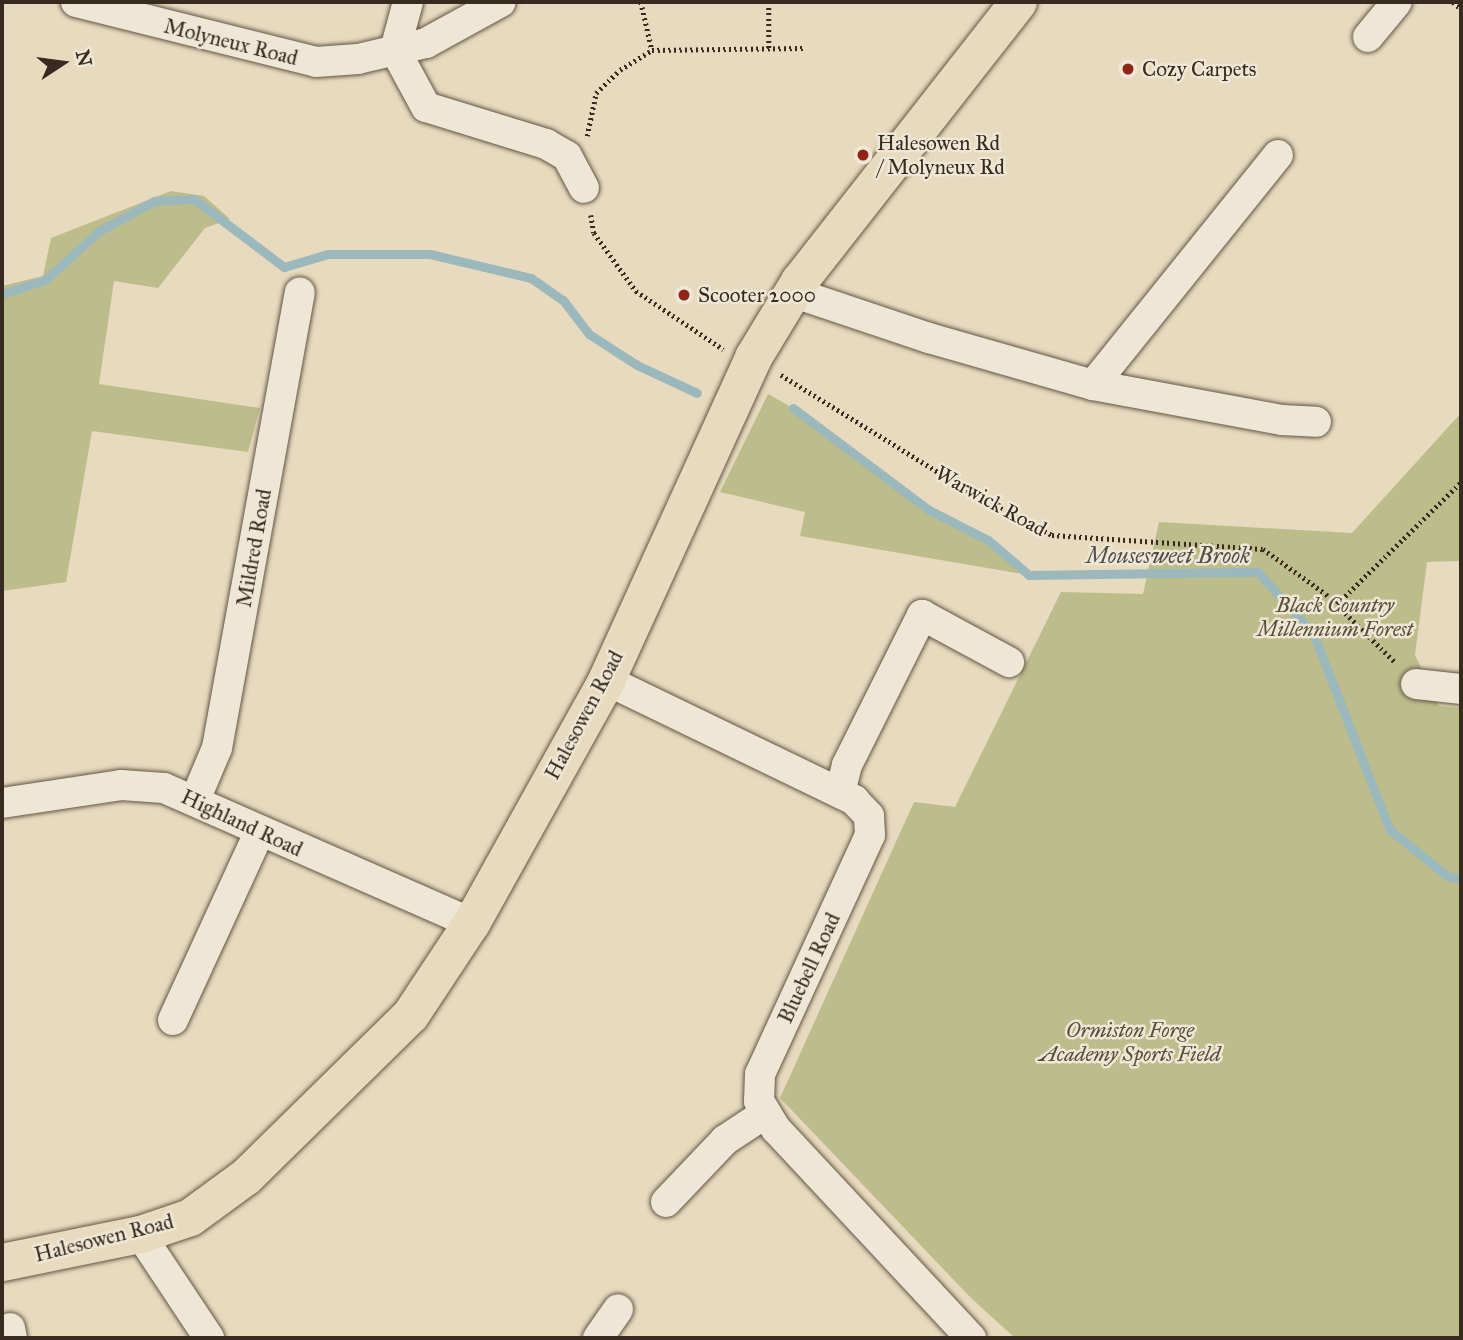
<!DOCTYPE html>
<style>
body{margin:0}
#map{position:relative;width:1463px;height:1340px;overflow:hidden;background:#e7dabe;font-family:"IM FELL Great Primer",serif}
div>[style]{position:absolute}
.green>*{inset:0;background:#bdbd8c}
.stream>*{height:9px;margin:-4.5px;padding:0 4.5px;transform-origin:4.5px;border-radius:4.5px;background:#9bb8bc}
.path>*{height:4.5px;margin-top:-2.25px;transform-origin:0;background:repeating-linear-gradient(90deg,#372a1e 0 2px,transparent 0 5.5px)}
.roads{filter:drop-shadow(0 0 2px #635646) drop-shadow(0 0 2px #635646)}
.minor>*{height:30px;margin:-15px;padding:0 15px;transform-origin:15px;border-radius:15px;background:#efe7d5}
.major>*{height:37px;margin:-18.5px;padding:0 18.5px;transform-origin:18.5px;border-radius:18.5px;background:#e7dabe}
.dots>*{width:19px;height:19px;translate:-50% -50%;box-sizing:border-box;border:4px solid #efe7d5;border-radius:50%}
span{translate:-50% -50%;white-space:nowrap;text-align:center;line-height:1.15;-webkit-text-stroke:5px #efe7d5;paint-order:stroke}
.street-label{font-size:21px;color:#372a1e}
.poi-label{font-size:21px;color:#372a1e}
.left{translate:0 -50%;text-align:left}
.park-label{font-size:21px;color:#584f3a;font-style:italic}
.water-label{font-size:23px;color:#504e46;font-style:italic}
.frame{position:absolute;inset:0;border:4px solid #372a1e;pointer-events:none}
.north{position:absolute;left:28px;top:28px;width:70px;height:70px;-webkit-text-stroke:5px #efe7d5;paint-order:stroke;rotate:77deg;font-size:19px;font-weight:700;line-height:28px;text-align:center;color:#372a1e}
.north::after{content:'';display:block;margin:auto;width:24px;height:32px;background:#372a1e;clip-path:polygon(50% 0,100% 100%,50% 72%,0 100%)}
</style>
<div id="map">
<div class="green">
<i style="clip-path:polygon(171px 191px,204px 196px,230px 219px,205px 228px,158px 288px,114px 281px,99px 384px,260px 408px,248px 452px,92px 431px,66px 582px,2px 591px,2px 286px,43px 276px,51px 238px)"></i>
<i style="clip-path:polygon(768px 394px,793px 408px,929px 510px,988px 540px,1029px 575px,800px 536px,805px 512px,720px 492px)"></i>
<i style="clip-path:polygon(1461px 413px,1461px 561px,1427px 562px,1415px 655px,1439px 706px,1461px 708px,1461px 1338px,1015px 1338px,971px 1298px,780px 1098px,914px 802px,955px 807px,1061px 592px,1143px 594px,1159px 522px,1352px 533px)"></i>
</div>
<div class="stream">
<i style="left:2px;top:294px;width:45px;rotate:-18deg"></i>
<i style="left:45px;top:280px;width:73px;rotate:-42.2deg"></i>
<i style="left:99px;top:231px;width:63px;rotate:-28.6deg"></i>
<i style="left:154px;top:201px;width:40px;rotate:-2.9deg"></i>
<i style="left:194px;top:199px;width:113px;rotate:37.1deg"></i>
<i style="left:284px;top:267px;width:46px;rotate:-16.5deg"></i>
<i style="left:328px;top:254px;width:102px"></i>
<i style="left:430px;top:254px;width:104px;rotate:13.4deg"></i>
<i style="left:531px;top:278px;width:39px;rotate:35deg"></i>
<i style="left:563px;top:300px;width:43px;rotate:52.6deg"></i>
<i style="left:589px;top:334px;width:57px;rotate:32.9deg"></i>
<i style="left:637px;top:365px;width:66px;rotate:25deg"></i>
<i style="left:793px;top:408px;width:170px;rotate:36.9deg"></i>
<i style="left:929px;top:510px;width:66px;rotate:27deg"></i>
<i style="left:988px;top:540px;width:54px;rotate:40.5deg"></i>
<i style="left:1029px;top:575px;width:229px;rotate:-0.8deg"></i>
<i style="left:1258px;top:572px;width:82px;rotate:48deg"></i>
<i style="left:1313px;top:633px;width:212px;rotate:68.7deg"></i>
<i style="left:1390px;top:830px;width:73px;rotate:38.9deg"></i>
<i style="left:1447px;top:876px;width:14px;rotate:12deg"></i>
</div>
<div class="path">
<i style="left:641px;top:2px;width:49px;rotate:77.1deg"></i>
<i style="left:769px;top:2px;width:47px;rotate:90deg"></i>
<i style="left:1453px;top:2px;width:11px;rotate:41deg"></i>
<i style="left:587px;top:136px;width:44px;rotate:-78.2deg"></i>
<i style="left:596px;top:93px;width:33px;rotate:-44deg"></i>
<i style="left:620px;top:70px;width:38px;rotate:-32deg"></i>
<i style="left:652px;top:50px;width:151px;rotate:-0.8deg"></i>
<i style="left:591px;top:215px;width:18px;rotate:81deg"></i>
<i style="left:594px;top:233px;width:72px;rotate:54.1deg"></i>
<i style="left:636px;top:291px;width:105px;rotate:33.7deg"></i>
<i style="left:781px;top:375px;width:213px;rotate:31.7deg"></i>
<i style="left:962px;top:487px;width:102px;rotate:28.1deg"></i>
<i style="left:1052px;top:535px;width:211px;rotate:3.8deg"></i>
<i style="left:1263px;top:549px;width:77px;rotate:35.5deg"></i>
<i style="left:1326px;top:594px;width:98px;rotate:44.6deg"></i>
<i style="left:1337px;top:604px;width:174px;rotate:-44.5deg"></i>
</div>
<div class="roads">
<div class="minor">
<i style="left:76px;top:2px;width:247px;rotate:14deg"></i>
<i style="left:316px;top:62px;width:42px;rotate:-4.1deg"></i>
<i style="left:358px;top:59px;width:70px;rotate:-13.2deg"></i>
<i style="left:426px;top:43px;width:85px;rotate:-28.7deg"></i>
<i style="left:408px;top:2px;width:50px;rotate:105.2deg"></i>
<i style="left:395px;top:50px;width:65px;rotate:61.5deg"></i>
<i style="left:426px;top:107px;width:126px;rotate:17.1deg"></i>
<i style="left:546px;top:144px;width:24px;rotate:30deg"></i>
<i style="left:567px;top:156px;width:36px;rotate:62deg"></i>
<i style="left:1368px;top:37px;width:45px;rotate:-50.4deg"></i>
<i style="left:792px;top:292px;width:145px;rotate:18.6deg"></i>
<i style="left:929px;top:338px;width:171px;rotate:16deg"></i>
<i style="left:1093px;top:385px;width:295px;rotate:-51.2deg"></i>
<i style="left:1093px;top:385px;width:192px;rotate:10.5deg"></i>
<i style="left:1282px;top:420px;width:34px;rotate:3deg"></i>
<i style="left:606px;top:680px;width:276px;rotate:25.8deg"></i>
<i style="left:854px;top:800px;width:22px;rotate:47deg"></i>
<i style="left:869px;top:816px;width:19px;rotate:87deg"></i>
<i style="left:870px;top:835px;width:263px;rotate:114.7deg"></i>
<i style="left:760px;top:1074px;width:27px;rotate:92deg"></i>
<i style="left:759px;top:1101px;width:33px;rotate:59deg"></i>
<i style="left:776px;top:1129px;width:286px;rotate:47deg"></i>
<i style="left:1416px;top:684px;width:45px;rotate:6.3deg"></i>
<i style="left:840px;top:793px;width:29px;rotate:-76deg"></i>
<i style="left:847px;top:765px;width:168px;rotate:-63.4deg"></i>
<i style="left:922px;top:615px;width:99px;rotate:28.4deg"></i>
<i style="left:195px;top:800px;width:56px;rotate:-67.1deg"></i>
<i style="left:217px;top:748px;width:463px;rotate:-79.7deg"></i>
<i style="left:2px;top:803px;width:120px;rotate:-8.6deg"></i>
<i style="left:121px;top:785px;width:43px;rotate:4deg"></i>
<i style="left:164px;top:788px;width:335px;rotate:23.7deg"></i>
<i style="left:173px;top:1020px;width:206px;rotate:-65.3deg"></i>
<i style="left:666px;top:1202px;width:86px;rotate:-46.4deg"></i>
<i style="left:725px;top:1140px;width:49px;rotate:-33.4deg"></i>
<i style="left:140px;top:1234px;width:125px;rotate:56.4deg"></i>
<i style="left:10px;top:1328px;width:10px;rotate:79deg"></i>
<i style="left:598px;top:1338px;width:35px;rotate:-55deg"></i>
</div>
<div class="major">
<i style="left:2px;top:1262px;width:141px;rotate:-11.5deg"></i>
<i style="left:140px;top:1234px;width:53px;rotate:-18.8deg"></i>
<i style="left:190px;top:1217px;width:69px;rotate:-36.2deg"></i>
<i style="left:246px;top:1176px;width:230px;rotate:-44.5deg"></i>
<i style="left:410px;top:1015px;width:110px;rotate:-56.5deg"></i>
<i style="left:471px;top:923px;width:278px;rotate:-60.9deg"></i>
<i style="left:606px;top:680px;width:355px;rotate:-65.5deg"></i>
<i style="left:753px;top:357px;width:89px;rotate:-58.8deg"></i>
<i style="left:799px;top:281px;width:355px;rotate:-51.9deg"></i>
</div>
</div>
<div class="dots">
<i style="left:1128px;top:69px;background:#8f2418"></i>
<i style="left:863px;top:155px;background:#8f2418"></i>
<i style="left:684px;top:295px;background:#8f2418"></i>
</div>
<div class="street-label">
<span style="left:231px;top:42px;rotate:14deg">Molyneux Road</span>
<span style="left:991px;top:501px;rotate:29deg">Warwick Road</span>
<span style="left:254px;top:548px;rotate:-80deg">Mildred Road</span>
<span style="left:584px;top:715px;rotate:-62deg">Halesowen Road</span>
<span style="left:242px;top:823px;rotate:25deg">Highland Road</span>
<span style="left:809px;top:968px;rotate:-65deg">Bluebell Road</span>
<span style="left:104px;top:1238px;rotate:-14deg">Halesowen Road</span>
</div>
<div class="poi-label">
<span class="left" style="left:1142px;top:69px">Cozy Carpets</span>
<span class="left" style="left:877px;top:155px">Halesowen Rd<br>/ Molyneux Rd</span>
<span class="left" style="left:698px;top:295px">Scooter 2000</span>
</div>
<div class="park-label">
<span style="left:1335px;top:617px">Black Country<br>Millennium Forest</span>
<span style="left:1130px;top:1042px">Ormiston Forge<br>Academy Sports Field</span>
</div>
<div class="water-label">
<span style="left:1168px;top:555px">Mousesweet Brook</span>
</div>
<div class="frame"></div>
<div class="north">N</div>
</div>
